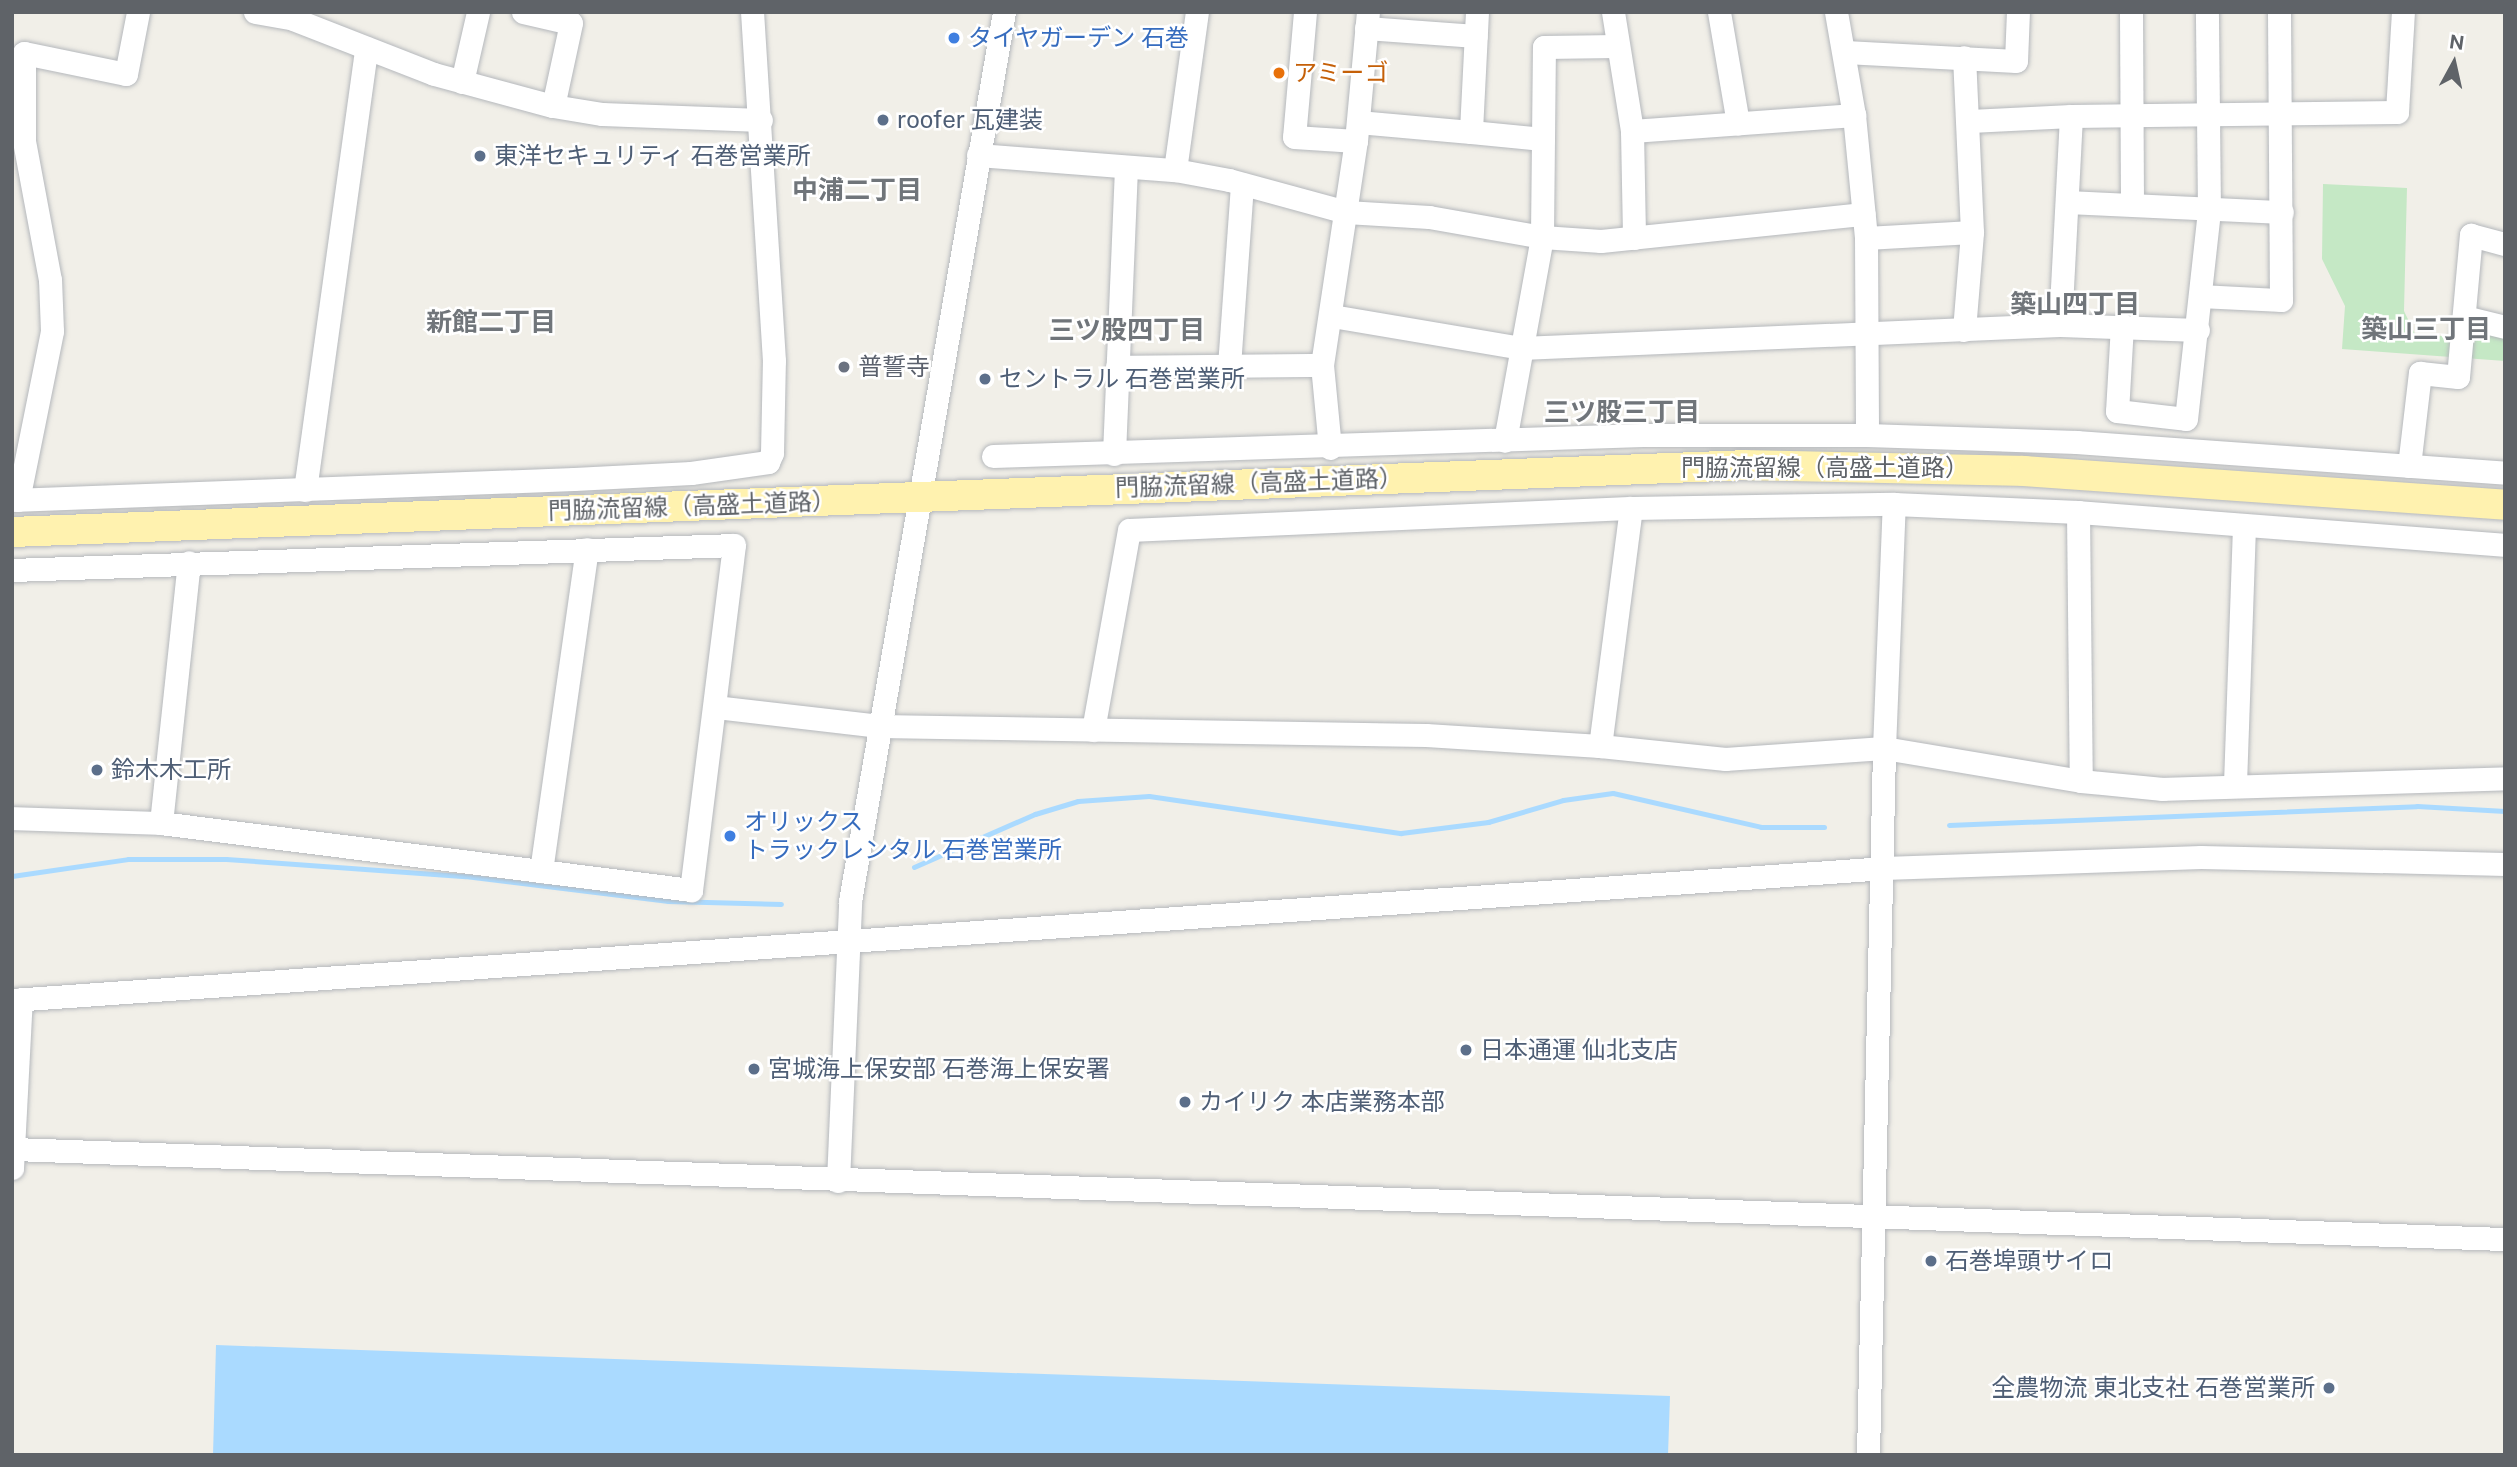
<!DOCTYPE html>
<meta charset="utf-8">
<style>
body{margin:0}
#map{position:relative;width:2517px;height:1467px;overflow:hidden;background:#f1efe8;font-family:"Public Sans","Noto Sans JP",sans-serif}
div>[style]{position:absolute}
.green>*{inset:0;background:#c5e8c5}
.water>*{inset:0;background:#aadaff}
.stream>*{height:5px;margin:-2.5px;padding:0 2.5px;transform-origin:2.5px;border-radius:2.5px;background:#aadaff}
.roads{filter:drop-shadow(0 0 2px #b5b8bc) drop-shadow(0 0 2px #b5b8bc)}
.minor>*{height:23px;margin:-11.5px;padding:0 11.5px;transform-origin:11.5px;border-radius:11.5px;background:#fff}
.major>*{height:30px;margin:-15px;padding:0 15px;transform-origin:15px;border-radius:15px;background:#fff2af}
.dots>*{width:19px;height:19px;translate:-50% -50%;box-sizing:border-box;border:4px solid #fff;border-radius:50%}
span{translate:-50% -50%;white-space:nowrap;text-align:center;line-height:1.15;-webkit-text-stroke:5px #fff;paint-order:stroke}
.shop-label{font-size:24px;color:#366cbe}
.left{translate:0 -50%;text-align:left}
.food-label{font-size:24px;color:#c56008}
.service-label{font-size:24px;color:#4e5e75}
.right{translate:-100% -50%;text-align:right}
.worship-label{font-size:24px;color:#5b616d}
.street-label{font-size:24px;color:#5f6368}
.neighbourhood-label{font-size:26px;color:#70757a;font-weight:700}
.frame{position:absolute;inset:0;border:14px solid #5f6368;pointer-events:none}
.north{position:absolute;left:2419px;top:28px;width:70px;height:70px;-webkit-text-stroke:5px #fff;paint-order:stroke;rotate:8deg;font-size:19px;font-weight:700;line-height:28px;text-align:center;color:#5f6368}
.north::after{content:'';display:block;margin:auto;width:24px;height:32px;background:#5f6368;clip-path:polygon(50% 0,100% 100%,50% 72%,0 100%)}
</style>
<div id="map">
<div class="green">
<i style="clip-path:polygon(2323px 184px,2407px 188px,2404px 311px,2415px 334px,2454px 337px,2457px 321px,2505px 333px,2505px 361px,2342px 349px,2345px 306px,2322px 259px)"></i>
</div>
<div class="water">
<i style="clip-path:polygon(216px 1345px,1670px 1396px,1668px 1455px,213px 1455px)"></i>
</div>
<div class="stream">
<i style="left:1949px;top:825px;width:468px;rotate:-2.3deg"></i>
<i style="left:2417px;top:806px;width:88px;rotate:3.3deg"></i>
<i style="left:914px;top:867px;width:132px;rotate:-23.7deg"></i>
<i style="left:1035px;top:814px;width:45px;rotate:-16.8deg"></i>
<i style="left:1078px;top:801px;width:71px;rotate:-4deg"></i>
<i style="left:1149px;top:796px;width:255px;rotate:8.4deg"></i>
<i style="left:1401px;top:833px;width:88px;rotate:-7.2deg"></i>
<i style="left:1488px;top:822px;width:78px;rotate:-16.3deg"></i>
<i style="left:1563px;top:800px;width:50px;rotate:-8deg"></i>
<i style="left:1613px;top:793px;width:152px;rotate:12.9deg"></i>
<i style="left:1761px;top:827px;width:63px"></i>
<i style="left:12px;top:876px;width:117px;rotate:-8.3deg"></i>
<i style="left:128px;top:859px;width:98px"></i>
<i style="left:226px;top:859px;width:240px;rotate:4.1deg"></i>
<i style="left:465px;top:876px;width:205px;rotate:7deg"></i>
<i style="left:668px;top:901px;width:113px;rotate:1.5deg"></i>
</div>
<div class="roads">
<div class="minor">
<i style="left:255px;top:12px;width:39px;rotate:10deg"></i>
<i style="left:293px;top:19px;width:151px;rotate:21.3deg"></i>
<i style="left:434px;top:74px;width:123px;rotate:15.1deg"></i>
<i style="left:553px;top:106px;width:50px;rotate:9.3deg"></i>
<i style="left:602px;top:114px;width:159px;rotate:2.2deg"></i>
<i style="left:523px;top:12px;width:49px;rotate:12.9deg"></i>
<i style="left:571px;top:23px;width:85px;rotate:102.2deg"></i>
<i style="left:1305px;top:12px;width:125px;rotate:95deg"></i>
<i style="left:1294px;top:137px;width:62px;rotate:3.7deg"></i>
<i style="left:1477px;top:12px;width:120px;rotate:92.9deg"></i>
<i style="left:1471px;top:132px;width:72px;rotate:5.6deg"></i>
<i style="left:1543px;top:139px;width:98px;rotate:90.6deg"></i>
<i style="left:1542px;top:237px;width:207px;rotate:100.3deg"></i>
<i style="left:1613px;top:12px;width:121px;rotate:80.9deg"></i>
<i style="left:1632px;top:131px;width:107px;rotate:88.9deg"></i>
<i style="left:1719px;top:12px;width:113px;rotate:80.3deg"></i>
<i style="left:1836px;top:12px;width:105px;rotate:80.1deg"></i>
<i style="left:1854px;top:115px;width:124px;rotate:84.4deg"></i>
<i style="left:1866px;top:238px;width:197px;rotate:89.7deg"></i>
<i style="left:2131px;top:12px;width:192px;rotate:89.7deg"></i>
<i style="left:1366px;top:28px;width:110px;rotate:4.2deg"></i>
<i style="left:1845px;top:52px;width:171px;rotate:3deg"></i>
<i style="left:2016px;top:61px;width:49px;rotate:-87.7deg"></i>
<i style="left:462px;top:82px;width:72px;rotate:-77.1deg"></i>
<i style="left:2071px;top:116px;width:326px;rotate:-0.7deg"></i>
<i style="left:2397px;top:112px;width:100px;rotate:-86.6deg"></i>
<i style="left:1970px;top:121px;width:101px;rotate:-2.8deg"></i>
<i style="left:2071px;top:116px;width:209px;rotate:93deg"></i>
<i style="left:1358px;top:122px;width:113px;rotate:5.1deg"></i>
<i style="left:1632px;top:131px;width:223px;rotate:-4.1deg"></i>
<i style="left:1543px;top:139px;width:92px;rotate:-89.4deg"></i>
<i style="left:1544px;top:47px;width:73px;rotate:-0.8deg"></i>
<i style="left:978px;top:155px;width:198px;rotate:4.4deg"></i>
<i style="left:1175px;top:170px;width:55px;rotate:10.5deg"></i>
<i style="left:1229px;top:180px;width:121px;rotate:15.3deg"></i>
<i style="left:1346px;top:212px;width:83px;rotate:3.4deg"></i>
<i style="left:1429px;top:217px;width:115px;rotate:10deg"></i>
<i style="left:1542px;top:237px;width:59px;rotate:3.9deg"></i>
<i style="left:1601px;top:241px;width:264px;rotate:-5.9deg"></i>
<i style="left:1175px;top:170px;width:160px;rotate:-82.1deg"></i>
<i style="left:2068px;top:202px;width:214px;rotate:2.7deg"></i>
<i style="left:1866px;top:238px;width:106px;rotate:-3.2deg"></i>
<i style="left:2201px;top:296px;width:80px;rotate:2.9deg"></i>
<i style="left:2281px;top:300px;width:288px;rotate:-90.4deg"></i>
<i style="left:1332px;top:316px;width:192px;rotate:9.6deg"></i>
<i style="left:1521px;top:348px;width:539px;rotate:-2.44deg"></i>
<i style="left:2060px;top:325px;width:138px;rotate:2.1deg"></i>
<i style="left:2464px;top:317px;width:42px;rotate:13.7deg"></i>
<i style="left:2122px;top:325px;width:86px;rotate:93.3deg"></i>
<i style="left:2117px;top:411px;width:69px;rotate:6.6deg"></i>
<i style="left:2186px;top:419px;width:209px;rotate:-83.7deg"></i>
<i style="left:2209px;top:211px;width:199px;rotate:-90.6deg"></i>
<i style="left:1964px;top:330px;width:98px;rotate:-85.3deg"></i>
<i style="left:1972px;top:232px;width:175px;rotate:-92.6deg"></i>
<i style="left:1229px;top:366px;width:182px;rotate:-85.9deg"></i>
<i style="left:1117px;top:367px;width:205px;rotate:-0.6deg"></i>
<i style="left:1330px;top:448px;width:83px;rotate:-95.5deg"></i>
<i style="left:1322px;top:365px;width:227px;rotate:-81.4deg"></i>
<i style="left:1356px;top:141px;width:130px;rotate:-84.7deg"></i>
<i style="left:1114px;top:454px;width:285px;rotate:-87.6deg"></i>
<i style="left:993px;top:456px;width:650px;rotate:-1.85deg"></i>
<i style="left:1643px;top:435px;width:224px"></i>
<i style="left:1867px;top:435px;width:210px;rotate:1.9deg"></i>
<i style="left:2077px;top:442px;width:429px;rotate:4.1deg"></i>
<i style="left:2409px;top:466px;width:94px;rotate:-83.3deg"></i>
<i style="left:2420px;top:373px;width:38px;rotate:6deg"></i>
<i style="left:2458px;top:377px;width:143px;rotate:-84.8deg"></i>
<i style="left:2471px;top:235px;width:35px;rotate:15deg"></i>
<i style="left:305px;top:490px;width:446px;rotate:-82.1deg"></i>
<i style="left:12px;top:500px;width:562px;rotate:-2.14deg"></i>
<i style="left:574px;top:479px;width:117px;rotate:-2.9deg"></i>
<i style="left:691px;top:473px;width:78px;rotate:-8.1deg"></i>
<i style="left:768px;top:462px;width:10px;rotate:-66deg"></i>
<i style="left:772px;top:453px;width:92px;rotate:-88.8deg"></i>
<i style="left:774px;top:361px;width:350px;rotate:-93.6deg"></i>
<i style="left:18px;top:500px;width:172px;rotate:-78.6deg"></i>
<i style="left:52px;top:331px;width:51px;rotate:-92.2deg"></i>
<i style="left:50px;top:280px;width:141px;rotate:-100.6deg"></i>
<i style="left:24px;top:141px;width:88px;rotate:-90deg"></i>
<i style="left:24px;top:53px;width:104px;rotate:11.6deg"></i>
<i style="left:126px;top:74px;width:63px;rotate:-79deg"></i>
<i style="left:2078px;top:512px;width:269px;rotate:89.4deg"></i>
<i style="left:12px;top:570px;width:722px;rotate:-1.98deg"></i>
<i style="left:734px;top:545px;width:348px;rotate:97.1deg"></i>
<i style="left:691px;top:890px;width:534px;rotate:-172.8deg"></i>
<i style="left:161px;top:823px;width:149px;rotate:-178.1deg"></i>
<i style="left:715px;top:707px;width:165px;rotate:6.6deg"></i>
<i style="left:879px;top:726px;width:547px;rotate:0.94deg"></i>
<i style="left:1426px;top:735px;width:174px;rotate:3.6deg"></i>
<i style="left:1600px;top:746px;width:126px;rotate:5.9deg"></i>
<i style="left:1725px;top:759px;width:159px;rotate:-4deg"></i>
<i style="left:1884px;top:748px;width:200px;rotate:9.5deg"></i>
<i style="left:2081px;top:781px;width:82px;rotate:5.6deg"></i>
<i style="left:2163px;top:789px;width:342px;rotate:-1.8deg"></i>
<i style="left:1093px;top:730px;width:203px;rotate:-79.8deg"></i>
<i style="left:1129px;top:530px;width:502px;rotate:-2.51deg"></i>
<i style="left:1631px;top:508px;width:263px;rotate:-0.9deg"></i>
<i style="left:1894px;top:504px;width:184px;rotate:2.5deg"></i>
<i style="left:2078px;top:512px;width:428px;rotate:4.4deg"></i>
<i style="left:1600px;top:746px;width:240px;rotate:-82.6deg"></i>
<i style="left:2235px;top:784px;width:257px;rotate:-88deg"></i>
<i style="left:161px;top:823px;width:262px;rotate:-83.9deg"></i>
<i style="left:541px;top:871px;width:325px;rotate:-81.9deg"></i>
<i style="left:12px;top:1000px;width:1877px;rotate:-4.03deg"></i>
<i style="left:1884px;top:868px;width:317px;rotate:-2deg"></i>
<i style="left:2201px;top:857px;width:304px;rotate:1.3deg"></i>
<i style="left:13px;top:1149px;width:2494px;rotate:2.07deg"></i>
<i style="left:12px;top:1168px;width:169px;rotate:-87deg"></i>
<i style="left:838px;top:1181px;width:280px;rotate:-87.5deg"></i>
<i style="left:850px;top:901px;width:902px;rotate:-80.17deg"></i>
<i style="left:1868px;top:1455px;width:707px;rotate:-88.7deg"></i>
<i style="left:1884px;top:748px;width:244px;rotate:-87.7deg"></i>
</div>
<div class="major">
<i style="left:12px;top:532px;width:1734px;rotate:-2.21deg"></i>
<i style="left:1745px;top:465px;width:279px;rotate:1.2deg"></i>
<i style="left:2024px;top:471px;width:482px;rotate:4deg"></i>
</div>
</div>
<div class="dots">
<i style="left:954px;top:38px;background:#3f7fe0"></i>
<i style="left:1279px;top:73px;background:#e8710a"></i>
<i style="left:883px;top:120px;background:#5c6f8a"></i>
<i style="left:480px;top:156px;background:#5c6f8a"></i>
<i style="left:844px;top:367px;background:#6b7280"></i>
<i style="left:985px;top:379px;background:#5c6f8a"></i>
<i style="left:97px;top:770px;background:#5c6f8a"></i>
<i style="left:730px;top:836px;background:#3f7fe0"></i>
<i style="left:1466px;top:1050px;background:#5c6f8a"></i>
<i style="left:754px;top:1069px;background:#5c6f8a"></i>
<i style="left:1185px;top:1102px;background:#5c6f8a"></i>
<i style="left:1931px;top:1261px;background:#5c6f8a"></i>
<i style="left:2329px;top:1388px;background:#5c6f8a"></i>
</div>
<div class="shop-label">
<span class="left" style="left:968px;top:38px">タイヤガーデン 石巻</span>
<span class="left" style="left:744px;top:836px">オリックス<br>トラックレンタル 石巻営業所</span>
</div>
<div class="food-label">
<span class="left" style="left:1293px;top:73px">アミーゴ</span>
</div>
<div class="service-label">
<span class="left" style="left:897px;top:120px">roofer 瓦建装</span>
<span class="left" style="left:494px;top:156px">東洋セキュリティ 石巻営業所</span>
<span class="left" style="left:999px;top:379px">セントラル 石巻営業所</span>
<span class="left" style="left:111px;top:770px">鈴木木工所</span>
<span class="left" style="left:1480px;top:1050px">日本通運 仙北支店</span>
<span class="left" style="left:768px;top:1069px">宮城海上保安部 石巻海上保安署</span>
<span class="left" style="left:1199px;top:1102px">カイリク 本店業務本部</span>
<span class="left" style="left:1945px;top:1261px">石巻埠頭サイロ</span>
<span class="right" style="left:2315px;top:1388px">全農物流 東北支社 石巻営業所</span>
</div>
<div class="worship-label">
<span class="left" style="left:858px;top:367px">普誓寺</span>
</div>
<div class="street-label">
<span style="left:1825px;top:468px">門脇流留線（高盛土道路）</span>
<span style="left:1259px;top:483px;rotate:-2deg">門脇流留線（高盛土道路）</span>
<span style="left:692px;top:506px;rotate:-2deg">門脇流留線（高盛土道路）</span>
</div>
<div class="neighbourhood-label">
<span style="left:857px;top:190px">中浦二丁目</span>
<span style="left:2075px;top:304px">築山四丁目</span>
<span style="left:491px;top:322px">新館二丁目</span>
<span style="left:2426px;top:329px">築山三丁目</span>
<span style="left:1127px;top:330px">三ツ股四丁目</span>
<span style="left:1622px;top:412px">三ツ股三丁目</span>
</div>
<div class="frame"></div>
<div class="north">N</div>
</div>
